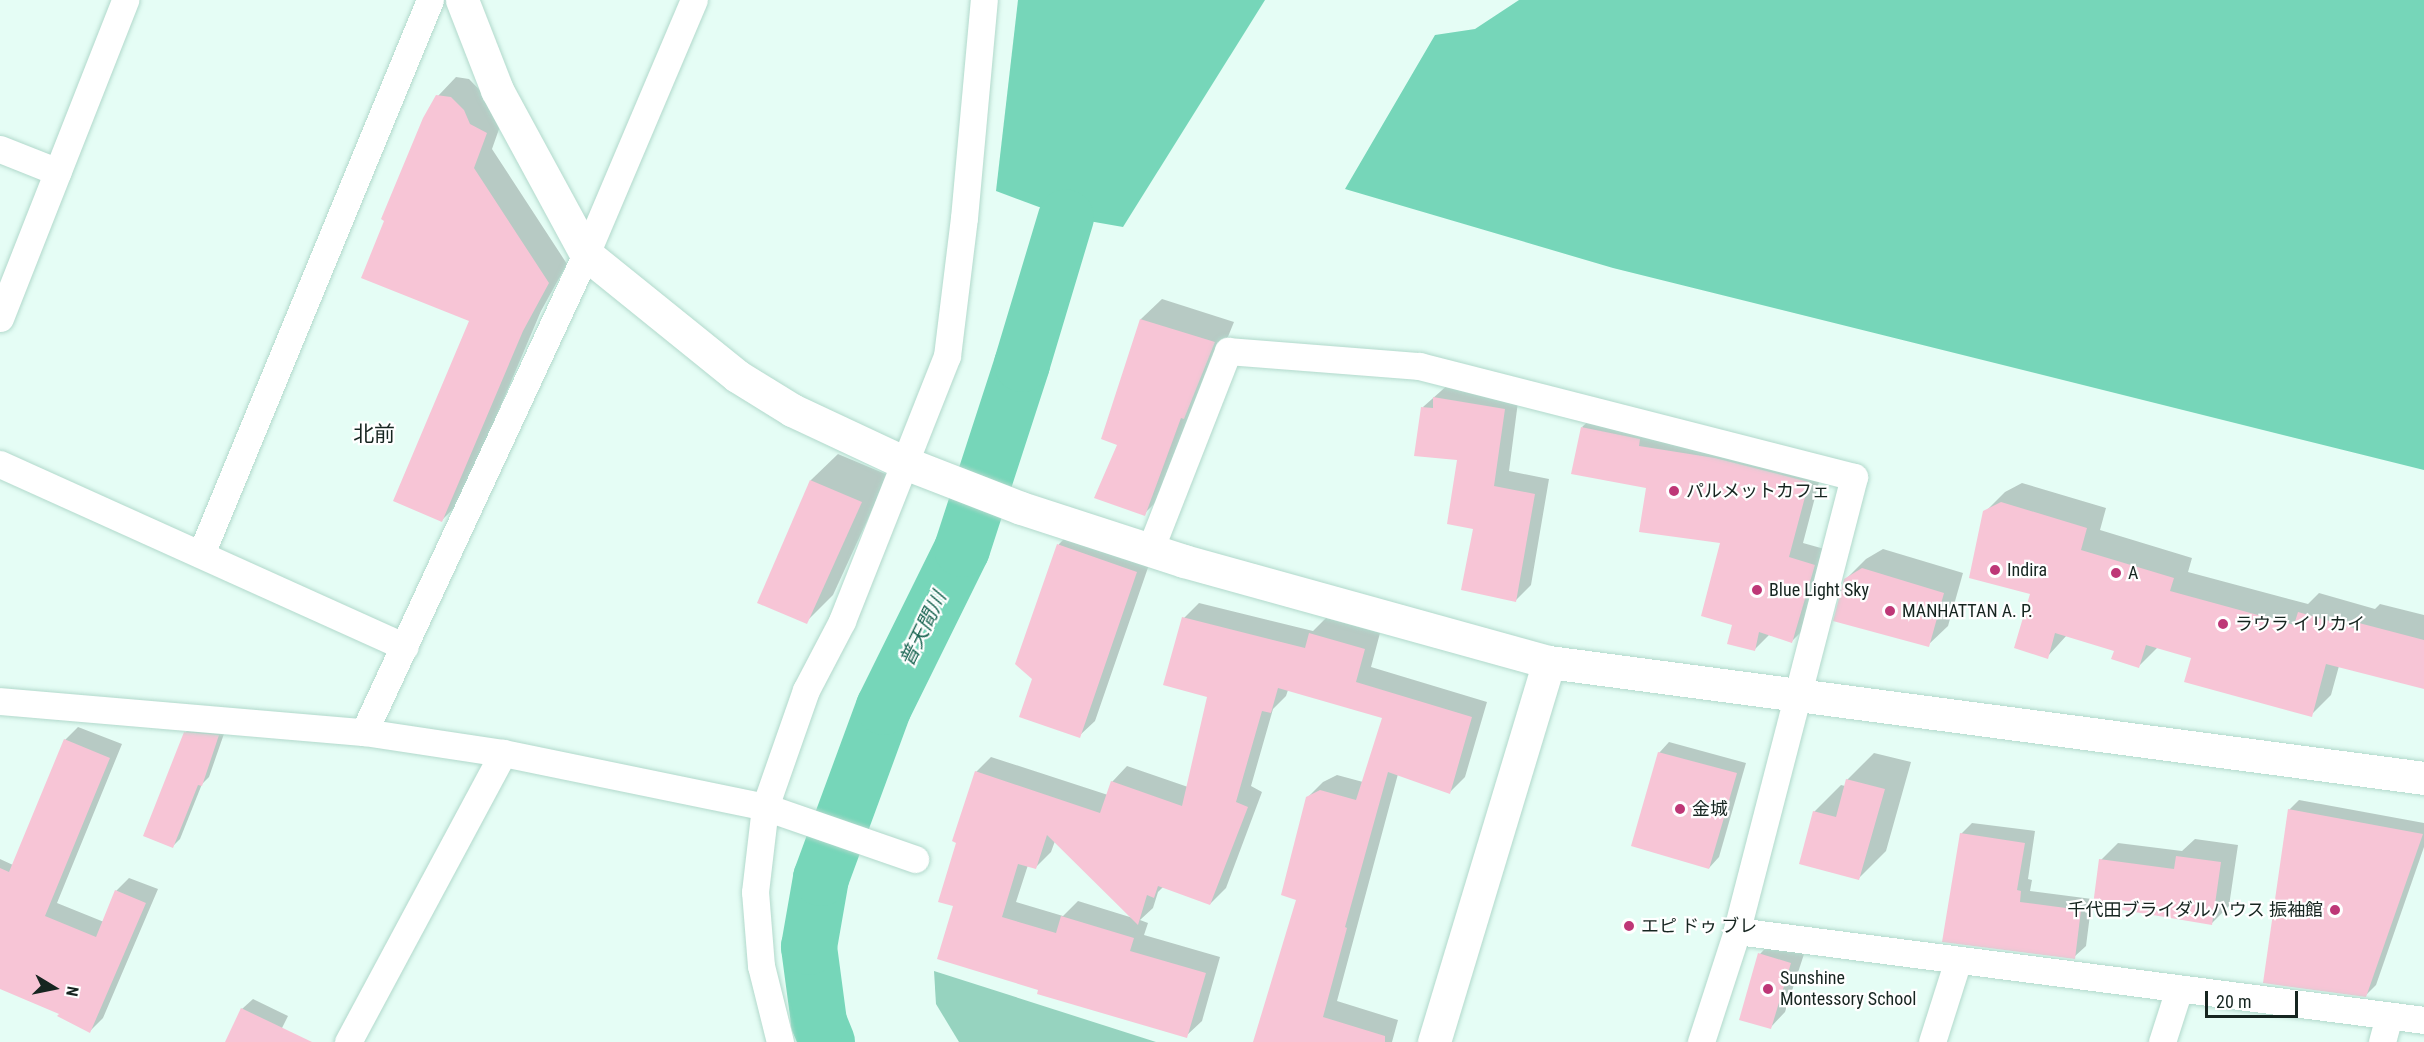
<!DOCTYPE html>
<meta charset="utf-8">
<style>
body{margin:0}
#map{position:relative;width:2424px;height:1042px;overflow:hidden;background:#e5fdf5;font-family:"Roboto Condensed","Noto Sans JP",sans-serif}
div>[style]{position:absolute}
.green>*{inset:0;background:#96d3bf}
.water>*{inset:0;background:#76d6b9}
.shadow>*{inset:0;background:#0003}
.river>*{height:56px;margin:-28px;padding:0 28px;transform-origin:28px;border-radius:28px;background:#76d6b9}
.building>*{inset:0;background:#f7c5d6}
.roads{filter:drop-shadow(0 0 2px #b2d9cc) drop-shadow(0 0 2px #b2d9cc)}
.street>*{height:27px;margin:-13.5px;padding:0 13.5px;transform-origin:13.5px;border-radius:13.5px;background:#fff}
.secondary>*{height:33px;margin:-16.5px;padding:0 16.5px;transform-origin:16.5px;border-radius:16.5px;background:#fff}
.dots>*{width:16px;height:16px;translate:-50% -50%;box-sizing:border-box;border:3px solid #fff;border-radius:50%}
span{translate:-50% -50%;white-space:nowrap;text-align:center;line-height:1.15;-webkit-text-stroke:4.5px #fff;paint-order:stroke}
.poi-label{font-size:18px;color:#162520}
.left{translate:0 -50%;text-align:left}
.right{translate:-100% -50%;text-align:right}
.water-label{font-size:20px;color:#1a6552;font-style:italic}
.quarter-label{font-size:21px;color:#162520}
.north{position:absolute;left:24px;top:958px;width:60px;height:60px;-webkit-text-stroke:4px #fff;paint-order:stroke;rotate:100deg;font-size:16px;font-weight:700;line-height:24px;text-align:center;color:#162520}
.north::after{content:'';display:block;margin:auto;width:21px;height:27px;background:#162520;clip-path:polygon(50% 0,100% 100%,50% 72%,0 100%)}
.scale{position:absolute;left:2205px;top:991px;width:93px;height:27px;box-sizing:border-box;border:3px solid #162520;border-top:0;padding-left:8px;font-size:18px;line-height:21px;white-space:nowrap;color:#162520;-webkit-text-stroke:4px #fff;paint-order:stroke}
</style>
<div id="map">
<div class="green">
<i style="clip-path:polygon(934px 971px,1156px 1042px,959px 1042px,936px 1004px)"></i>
</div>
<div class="water">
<i style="clip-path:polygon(1018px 0,1265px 0,1123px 227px,1066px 217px,996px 191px)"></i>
<i style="clip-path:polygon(1519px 0,2424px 0,2424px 470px,1613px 268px,1345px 189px,1435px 35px,1475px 29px)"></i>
</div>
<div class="shadow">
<i style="clip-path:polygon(456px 77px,469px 79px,504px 115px,492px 149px,567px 264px,541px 311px,460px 502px,442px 520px,471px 321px,438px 96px)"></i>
<i style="clip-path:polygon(1162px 299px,1234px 322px,1164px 494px,1144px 514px,1119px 444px,1141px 319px)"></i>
<i style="clip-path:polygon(1450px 383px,1519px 394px,1509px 471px,1549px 479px,1531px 585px,1516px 600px,1475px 528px,1459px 459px,1423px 407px)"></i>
<i style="clip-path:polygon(1597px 413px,1823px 467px,1803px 543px,1828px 550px,1806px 627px,1792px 641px,1769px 635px,1754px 650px,1733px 624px,1722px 542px,1648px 487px,1582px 427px)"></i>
<i style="clip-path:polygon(838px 454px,888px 475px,833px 595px,806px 622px,811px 480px)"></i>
<i style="clip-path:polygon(2022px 483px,2106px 508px,2100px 530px,2192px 558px,2188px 572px,2308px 604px,2319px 593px,2375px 609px,2380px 604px,2424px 615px,2424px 687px,2339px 666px,2331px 695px,2311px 715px,2192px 657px,2158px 647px,2139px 666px,2115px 650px,2067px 635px,2047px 657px,2032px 593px,1985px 512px,2005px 492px)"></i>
<i style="clip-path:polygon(1074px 529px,1152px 556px,1095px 721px,1079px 736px,1034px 679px,1017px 663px,1059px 544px)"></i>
<i style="clip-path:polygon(1883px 549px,1963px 573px,1948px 626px,1928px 645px,1845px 580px,1866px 559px)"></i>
<i style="clip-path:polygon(evenodd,1199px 603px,1313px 631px,1326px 618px,1380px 633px,1371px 667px,1487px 702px,1465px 777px,1450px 792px,1398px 774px,1337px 1001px,1398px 1020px,1392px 1042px,1255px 1042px,1298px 899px,1307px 798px,1323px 782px,1337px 775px,1363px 782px,1384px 717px,1288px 690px,1286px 696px,1273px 709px,1251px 786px,1262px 792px,1226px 888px,1210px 904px,1164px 886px,1158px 892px,1153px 908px,1140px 920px,1148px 923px,1144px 935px,1220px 957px,1202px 1021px,1186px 1036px,1040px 989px,955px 905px,976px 772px,991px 757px,1108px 795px,1112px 782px,1127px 766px,1188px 787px,1209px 696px,1184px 618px,1199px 603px,1055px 841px,1133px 918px,1078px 901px,1063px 916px,1016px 902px,1028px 865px,1035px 868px,1051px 852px,1055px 841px)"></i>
<i style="clip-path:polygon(193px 725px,226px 728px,209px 777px,202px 784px,180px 839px,172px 847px,185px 733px)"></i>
<i style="clip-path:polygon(78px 727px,122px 744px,57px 903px,104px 922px,116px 891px,129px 878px,158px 889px,103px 1018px,90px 1031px,61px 1013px,0 987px,0 859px,13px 865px,65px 740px)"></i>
<i style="clip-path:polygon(1669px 742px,1746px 763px,1719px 857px,1709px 868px,1659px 753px)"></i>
<i style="clip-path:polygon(1874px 753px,1911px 762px,1886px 851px,1859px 878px,1814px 812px,1841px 785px,1845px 786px,1847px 780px)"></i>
<i style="clip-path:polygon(2299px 800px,2424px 823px,2424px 847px,2376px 985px,2366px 995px,2289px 810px)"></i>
<i style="clip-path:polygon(1972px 823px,2035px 831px,2028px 879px,2032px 880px,2030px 891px,2092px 899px,2086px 946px,2074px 957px,1944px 940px,1961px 834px)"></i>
<i style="clip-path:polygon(2195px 839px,2238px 845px,2229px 906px,2211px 924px,2101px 860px,2118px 843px,2182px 851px)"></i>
<i style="clip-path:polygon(1775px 938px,1806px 948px,1785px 1012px,1770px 1028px,1760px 954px)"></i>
<i style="clip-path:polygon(253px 999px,288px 1016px,275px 1042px,226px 1042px,242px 1009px)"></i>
</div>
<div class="river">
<i style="left:827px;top:1042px;width:22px;rotate:-112deg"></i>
<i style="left:819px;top:1022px;width:76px;rotate:-97.6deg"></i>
<i style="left:809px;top:947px;width:70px;rotate:-80.1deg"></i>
<i style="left:821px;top:878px;width:182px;rotate:-69.8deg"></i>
<i style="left:884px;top:707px;width:176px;rotate:-63.7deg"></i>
<i style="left:962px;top:549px;width:194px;rotate:-72deg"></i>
<i style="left:1022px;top:364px;width:153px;rotate:-73.3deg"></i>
</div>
<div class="building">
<i style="clip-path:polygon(436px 95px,451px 97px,464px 110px,470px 124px,487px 133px,474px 168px,549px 283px,523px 331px,442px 522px,393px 501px,469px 321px,361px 278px,384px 221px,381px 219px,423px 118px)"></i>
<i style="clip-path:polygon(1140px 319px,1215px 342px,1184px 419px,1181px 418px,1145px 516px,1094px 498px,1117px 445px,1101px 439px)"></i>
<i style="clip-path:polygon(1433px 397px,1505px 409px,1494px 486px,1535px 494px,1516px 602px,1461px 590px,1473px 529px,1447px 524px,1457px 460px,1414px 456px,1421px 407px,1433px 408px)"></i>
<i style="clip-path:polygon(1581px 427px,1640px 439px,1639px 446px,1715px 458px,1809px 482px,1789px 557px,1815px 565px,1792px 643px,1759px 632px,1755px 651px,1727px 644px,1732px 625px,1701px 616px,1720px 543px,1639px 532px,1646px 488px,1571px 474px)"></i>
<i style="clip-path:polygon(810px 480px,862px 502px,807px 624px,757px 603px)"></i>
<i style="clip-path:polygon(2001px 502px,2087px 528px,2081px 550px,2174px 578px,2170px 591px,2294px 625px,2298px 612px,2357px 629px,2359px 623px,2424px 640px,2424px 689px,2326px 664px,2312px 717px,2184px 682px,2191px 658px,2146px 645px,2139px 668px,2111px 659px,2114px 651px,2055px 633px,2048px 659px,2014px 648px,2030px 594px,1969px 578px,1983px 511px)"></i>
<i style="clip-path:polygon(1057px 544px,1137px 572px,1080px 738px,1019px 717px,1032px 679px,1015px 664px)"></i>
<i style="clip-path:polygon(1862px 568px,1944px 593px,1929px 647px,1833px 621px,1844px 579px)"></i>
<i style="clip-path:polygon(1182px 617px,1305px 648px,1309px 633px,1365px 649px,1356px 682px,1472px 717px,1450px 794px,1388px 772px,1345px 927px,1347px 928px,1323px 1017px,1385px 1036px,1385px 1042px,1253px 1042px,1296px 900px,1281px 895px,1306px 797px,1320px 790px,1356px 800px,1382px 718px,1278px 688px,1271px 713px,1262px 711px,1236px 802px,1248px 807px,1210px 905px,1158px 886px,1154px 898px,1147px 895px,1138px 925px,1047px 835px,1036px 869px,1018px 864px,1002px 917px,1056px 933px,1061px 916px,1134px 938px,1130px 951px,1206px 973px,1187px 1038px,1037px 994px,1038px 990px,937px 959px,953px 906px,938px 902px,956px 843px,952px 841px,975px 771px,1100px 813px,1111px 781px,1182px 806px,1207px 697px,1163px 685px)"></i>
<i style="clip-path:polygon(184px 732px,219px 735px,202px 786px,198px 785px,173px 848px,143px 836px)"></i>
<i style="clip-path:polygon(64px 739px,110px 758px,45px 916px,96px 937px,115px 890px,146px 903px,90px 1033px,57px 1016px,59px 1014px,0 989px,0 868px,9px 872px)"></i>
<i style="clip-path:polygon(1658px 752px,1737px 773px,1709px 869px,1631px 846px)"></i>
<i style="clip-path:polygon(1846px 779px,1885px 789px,1859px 880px,1799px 864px,1813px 811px,1836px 817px)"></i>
<i style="clip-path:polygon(2288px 809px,2423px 834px,2366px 997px,2263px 983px)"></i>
<i style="clip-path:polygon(1960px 833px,2025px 843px,2017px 890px,2021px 891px,2020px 902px,2081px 910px,2075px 959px,1942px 942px)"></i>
<i style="clip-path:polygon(2176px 856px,2221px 862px,2212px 925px,2093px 905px,2099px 859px,2174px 869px)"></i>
<i style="clip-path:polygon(1758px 953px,1791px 963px,1771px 1029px,1739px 1020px)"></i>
<i style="clip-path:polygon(241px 1008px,312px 1042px,225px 1042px)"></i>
</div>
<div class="roads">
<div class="street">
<i style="left:0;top:149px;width:62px;rotate:21.6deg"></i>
<i style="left:0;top:318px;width:342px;rotate:-68.5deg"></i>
<i style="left:0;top:464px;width:444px;rotate:24.3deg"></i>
<i style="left:1150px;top:550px;width:214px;rotate:-68.6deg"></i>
<i style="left:1228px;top:351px;width:192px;rotate:4.5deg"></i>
<i style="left:1419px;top:366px;width:449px;rotate:14.3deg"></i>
<i style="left:1854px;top:477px;width:469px;rotate:104.5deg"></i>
<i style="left:1737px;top:931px;width:117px;rotate:108deg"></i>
<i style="left:201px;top:554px;width:599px;rotate:-67.54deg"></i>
<i style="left:0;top:701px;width:365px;rotate:4.9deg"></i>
<i style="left:364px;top:732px;width:141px;rotate:8.6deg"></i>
<i style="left:503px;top:753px;width:268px;rotate:11.6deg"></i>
<i style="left:765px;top:807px;width:159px;rotate:19.1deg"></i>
<i style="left:364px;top:732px;width:527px;rotate:-65.09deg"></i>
<i style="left:586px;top:254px;width:276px;rotate:-67deg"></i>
<i style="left:1737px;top:931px;width:693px;rotate:7.38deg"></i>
<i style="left:348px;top:1042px;width:328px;rotate:-61.8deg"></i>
<i style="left:780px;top:1042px;width:78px;rotate:-104deg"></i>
<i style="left:761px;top:966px;width:74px;rotate:-94.6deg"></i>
<i style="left:755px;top:892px;width:86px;rotate:-83.3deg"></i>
<i style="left:765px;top:807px;width:124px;rotate:-70.7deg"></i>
<i style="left:806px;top:690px;width:78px;rotate:-62.4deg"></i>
<i style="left:842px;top:621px;width:285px;rotate:-68.4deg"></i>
<i style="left:947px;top:356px;width:139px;rotate:-83deg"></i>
<i style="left:964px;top:218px;width:219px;rotate:-84.8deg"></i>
<i style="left:1932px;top:1042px;width:86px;rotate:-72.4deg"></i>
<i style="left:2162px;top:1042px;width:56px;rotate:-72.2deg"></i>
<i style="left:2382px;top:1042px;width:27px;rotate:-75deg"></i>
</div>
<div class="secondary">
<i style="left:462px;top:0;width:97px;rotate:68.7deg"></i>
<i style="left:497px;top:90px;width:187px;rotate:61.5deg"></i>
<i style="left:586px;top:254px;width:194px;rotate:38.9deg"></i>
<i style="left:737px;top:376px;width:65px;rotate:31.7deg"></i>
<i style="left:792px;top:410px;width:125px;rotate:25.1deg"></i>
<i style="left:905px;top:463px;width:124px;rotate:21.2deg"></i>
<i style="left:1021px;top:508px;width:171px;rotate:18deg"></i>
<i style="left:1184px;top:561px;width:379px;rotate:15.5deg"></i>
<i style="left:1549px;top:662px;width:883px;rotate:7.55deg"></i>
<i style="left:1434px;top:1042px;width:397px;rotate:-73.2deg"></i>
</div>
</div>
<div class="dots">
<i style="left:1674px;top:491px;background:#be3777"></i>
<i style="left:1995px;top:570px;background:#be3777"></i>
<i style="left:2116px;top:573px;background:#be3777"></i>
<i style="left:1757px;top:590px;background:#be3777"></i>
<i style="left:1890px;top:611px;background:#be3777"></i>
<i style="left:2223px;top:624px;background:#be3777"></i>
<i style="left:1680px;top:809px;background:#be3777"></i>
<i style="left:2335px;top:910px;background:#be3777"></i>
<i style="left:1629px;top:926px;background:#be3777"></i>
<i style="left:1768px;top:989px;background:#be3777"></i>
</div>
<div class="poi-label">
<span class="left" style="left:1686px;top:491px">パルメットカフェ</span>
<span class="left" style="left:2007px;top:570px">Indira</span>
<span class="left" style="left:2128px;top:573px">A</span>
<span class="left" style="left:1769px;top:590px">Blue Light Sky</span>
<span class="left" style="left:1902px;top:611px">MANHATTAN A. P.</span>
<span class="left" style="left:2235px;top:624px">ラウラ イリカイ</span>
<span class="left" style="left:1692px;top:809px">金城</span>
<span class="right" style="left:2323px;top:910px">千代田ブライダルハウス 振袖館</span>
<span class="left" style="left:1641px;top:926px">エピ ドゥ ブレ</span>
<span class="left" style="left:1780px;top:989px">Sunshine<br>Montessory School</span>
</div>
<div class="water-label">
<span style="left:923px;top:629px;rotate:-64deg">普天間川</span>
</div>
<div class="quarter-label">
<span style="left:374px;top:434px">北前</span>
</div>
<div class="north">N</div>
<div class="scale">20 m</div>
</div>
